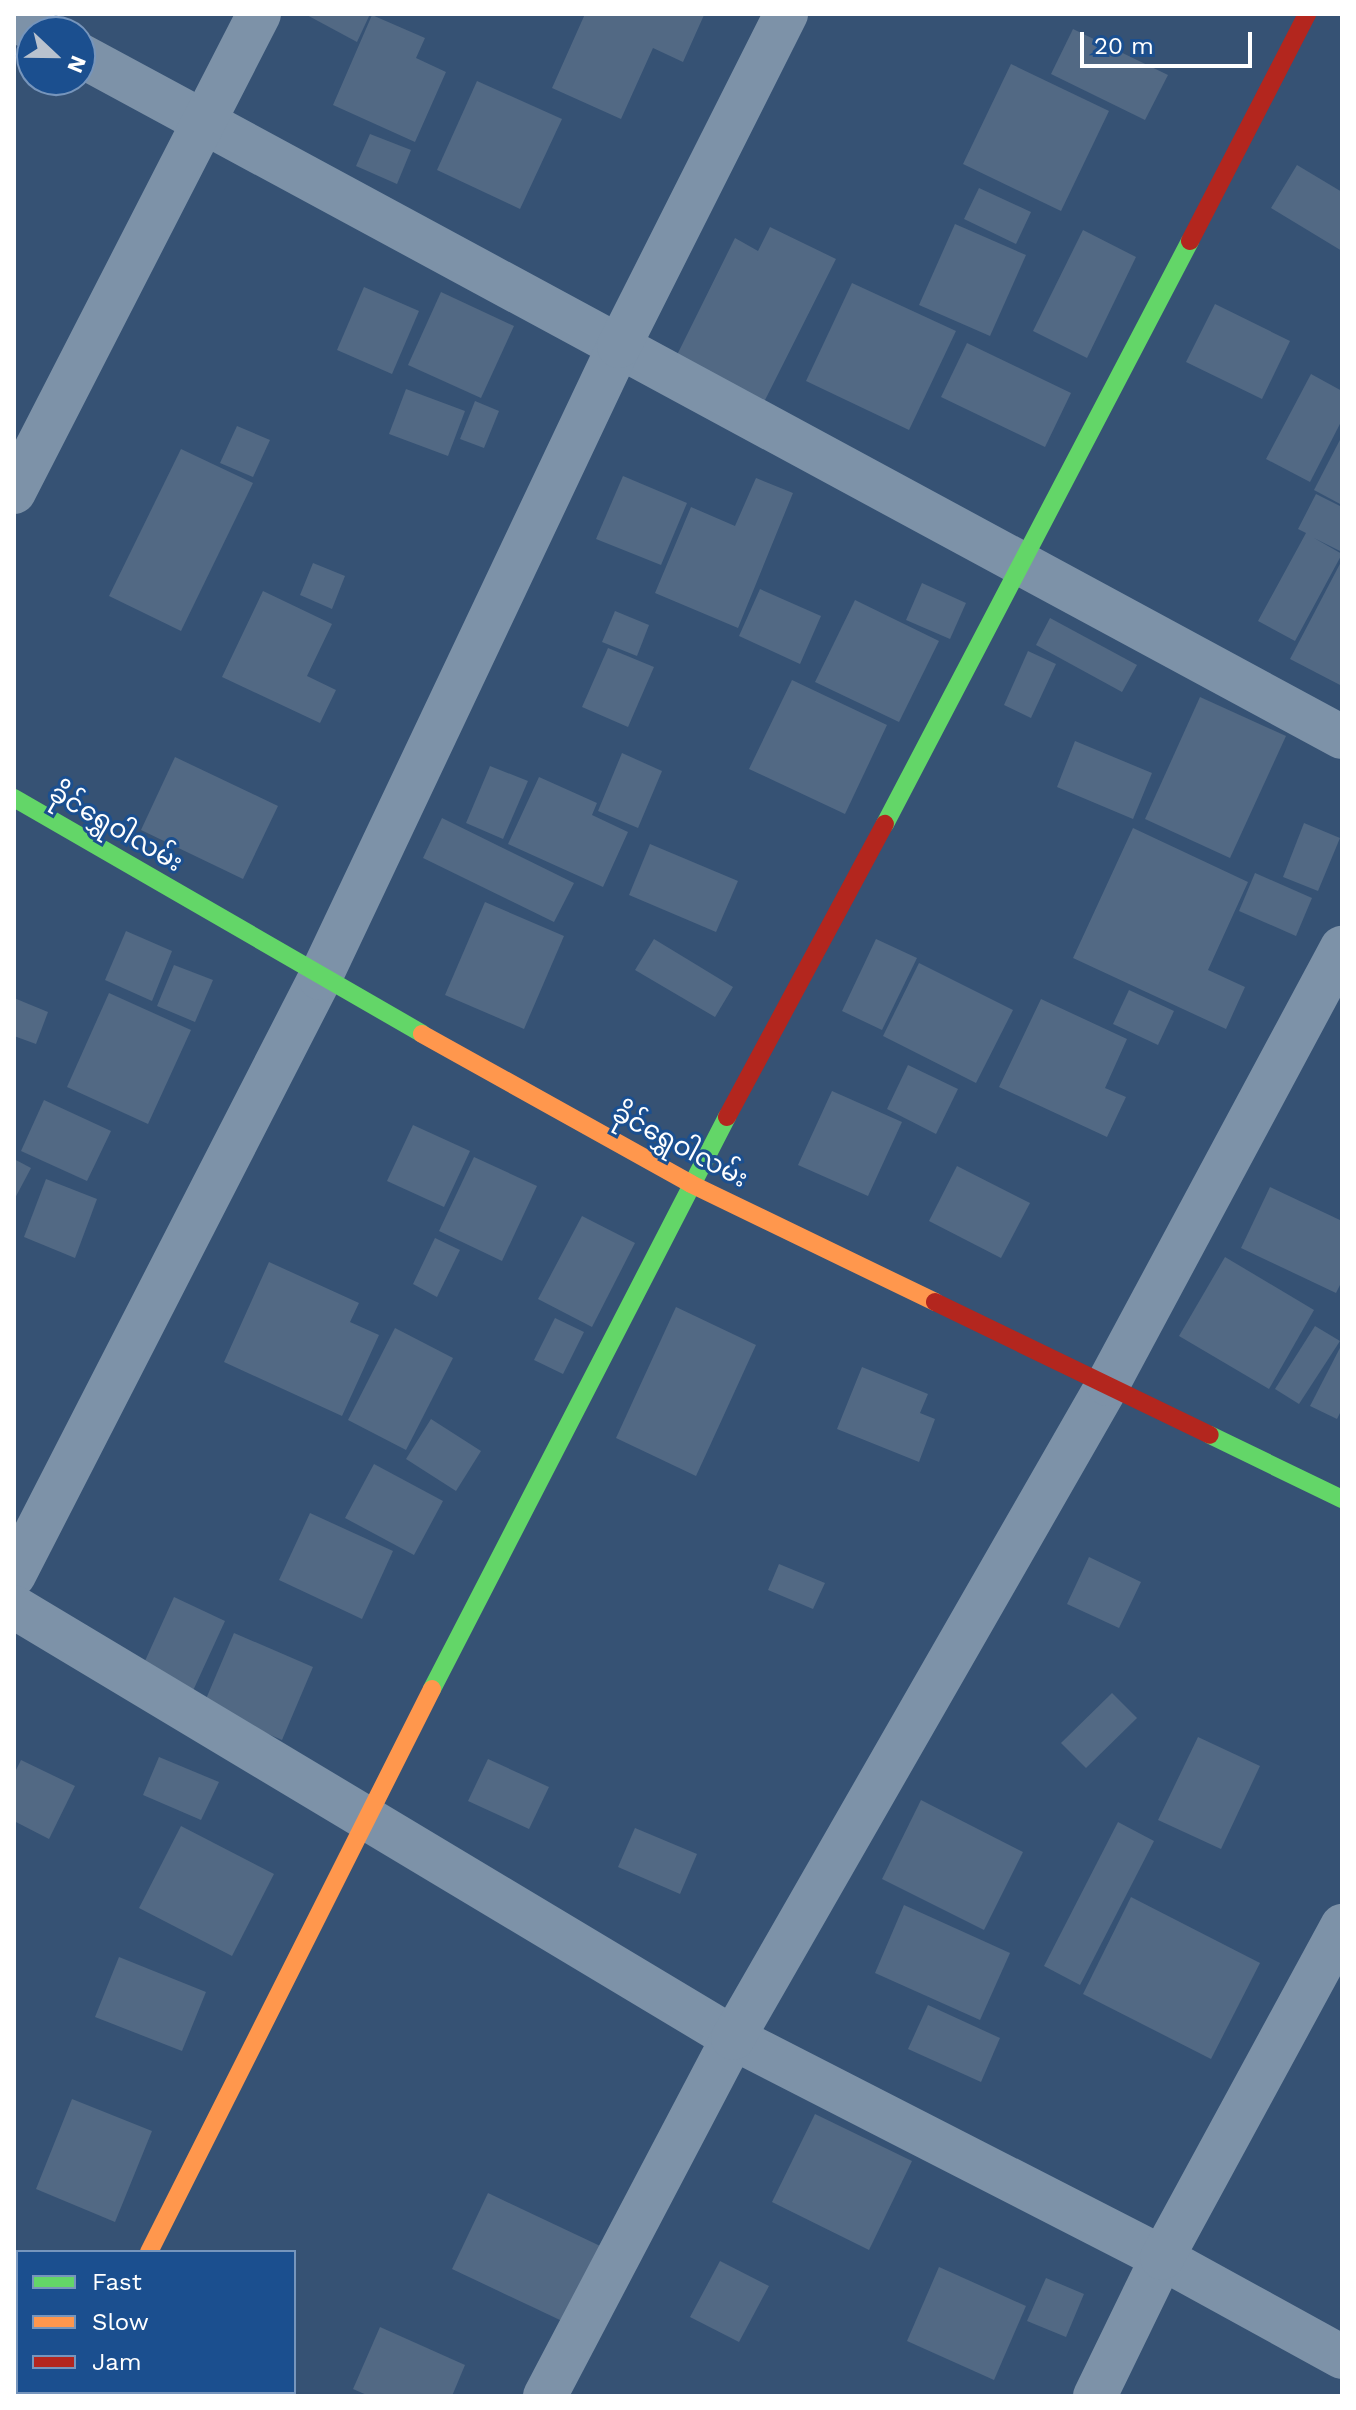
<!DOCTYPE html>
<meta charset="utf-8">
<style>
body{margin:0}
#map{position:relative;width:1356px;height:2410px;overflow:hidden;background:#365274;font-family:"Work Sans","Noto Sans Myanmar",sans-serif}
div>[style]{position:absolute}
.building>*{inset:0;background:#526984}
.street>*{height:44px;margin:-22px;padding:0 22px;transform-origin:22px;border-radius:22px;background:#7d92a8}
.fast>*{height:18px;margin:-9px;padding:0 9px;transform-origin:9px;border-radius:9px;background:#63d668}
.slow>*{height:18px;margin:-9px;padding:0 9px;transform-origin:9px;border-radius:9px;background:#ff974d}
.jam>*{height:18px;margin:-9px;padding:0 9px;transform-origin:9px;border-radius:9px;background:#b3261e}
span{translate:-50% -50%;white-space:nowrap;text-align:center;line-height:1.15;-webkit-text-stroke:6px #1b4f8f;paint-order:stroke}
.street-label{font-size:26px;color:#fff}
.frame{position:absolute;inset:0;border:16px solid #fff;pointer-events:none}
.legend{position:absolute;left:16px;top:2250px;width:280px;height:144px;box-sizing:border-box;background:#1b4f8f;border:2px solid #7695bc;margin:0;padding:10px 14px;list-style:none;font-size:24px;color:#fff}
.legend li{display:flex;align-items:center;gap:16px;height:40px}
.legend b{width:40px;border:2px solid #7695bc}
.north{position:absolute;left:16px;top:16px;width:80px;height:80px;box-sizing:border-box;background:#1b4f8f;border:2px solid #7695bc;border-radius:50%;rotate:112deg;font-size:22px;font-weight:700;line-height:32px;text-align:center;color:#fff}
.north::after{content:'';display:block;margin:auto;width:28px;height:36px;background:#b9c2ce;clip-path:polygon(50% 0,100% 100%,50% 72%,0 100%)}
.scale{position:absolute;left:1080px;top:32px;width:172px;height:36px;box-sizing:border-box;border:4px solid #fff;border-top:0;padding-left:10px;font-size:24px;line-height:28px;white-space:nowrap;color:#fff;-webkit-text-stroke:6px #1b4f8f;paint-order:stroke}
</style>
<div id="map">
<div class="building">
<i style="clip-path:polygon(305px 14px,370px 14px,357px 42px)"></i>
<i style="clip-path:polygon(585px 14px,701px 14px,704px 15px,683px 62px,653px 48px,621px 119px,552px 88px)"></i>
<i style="clip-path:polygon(372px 15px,425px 38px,416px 58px,446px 72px,415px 142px,333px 105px)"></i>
<i style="clip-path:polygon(1073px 29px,1168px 75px,1145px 120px,1051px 74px)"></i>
<i style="clip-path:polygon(1011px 64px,1109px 111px,1061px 211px,963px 164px)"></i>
<i style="clip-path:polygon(477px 81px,562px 119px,520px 209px,437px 170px)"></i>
<i style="clip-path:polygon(370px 134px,411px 150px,397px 184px,356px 166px)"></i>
<i style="clip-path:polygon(1297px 165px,1342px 192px,1342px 251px,1271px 208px)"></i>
<i style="clip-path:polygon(979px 188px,1031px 212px,1016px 244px,964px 219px)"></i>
<i style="clip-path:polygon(955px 224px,1026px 255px,990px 336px,919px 305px)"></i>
<i style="clip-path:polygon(770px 227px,836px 259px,763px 404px,675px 359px,735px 238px,758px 251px)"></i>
<i style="clip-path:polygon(1083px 230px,1136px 257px,1087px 358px,1033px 331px)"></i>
<i style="clip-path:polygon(852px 283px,956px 331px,909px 430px,806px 381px)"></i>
<i style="clip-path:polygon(364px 287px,419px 311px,392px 374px,337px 350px)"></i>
<i style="clip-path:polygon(441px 292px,514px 326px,481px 398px,408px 365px)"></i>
<i style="clip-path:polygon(1215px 304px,1290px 341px,1262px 399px,1186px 362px)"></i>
<i style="clip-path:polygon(967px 343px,1071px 393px,1045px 447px,941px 397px)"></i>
<i style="clip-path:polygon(1311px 374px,1342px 391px,1342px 420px,1310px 482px,1266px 459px)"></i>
<i style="clip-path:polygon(406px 389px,465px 411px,448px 456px,389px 434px)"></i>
<i style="clip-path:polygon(475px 401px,499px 411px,484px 448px,460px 439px)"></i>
<i style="clip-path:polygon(237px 426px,270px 440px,253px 477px,220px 463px)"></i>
<i style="clip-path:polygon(1342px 436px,1342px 505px,1314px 490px)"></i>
<i style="clip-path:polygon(181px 449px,253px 483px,181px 631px,109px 596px)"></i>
<i style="clip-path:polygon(623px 476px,687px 503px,661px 565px,596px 539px)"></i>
<i style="clip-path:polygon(756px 478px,793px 493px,738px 628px,655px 593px,691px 507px,735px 526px)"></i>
<i style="clip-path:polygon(1316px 494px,1342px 507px,1342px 552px,1314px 538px,1342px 554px,1295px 641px,1258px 621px,1306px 533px,1298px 529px)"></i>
<i style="clip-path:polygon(1342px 560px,1342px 686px,1290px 659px)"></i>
<i style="clip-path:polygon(313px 563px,345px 576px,332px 609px,300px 595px)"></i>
<i style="clip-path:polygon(922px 583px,966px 603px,950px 639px,906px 620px)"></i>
<i style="clip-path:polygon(760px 589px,821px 616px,800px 664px,739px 636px)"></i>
<i style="clip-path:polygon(263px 591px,332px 624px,307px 676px,336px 690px,320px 723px,222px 677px)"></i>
<i style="clip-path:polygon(855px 600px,939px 641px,899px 722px,815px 682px)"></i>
<i style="clip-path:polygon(615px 611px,649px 625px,637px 656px,602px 642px)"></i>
<i style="clip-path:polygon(1050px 618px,1137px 665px,1122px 692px,1036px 645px)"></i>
<i style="clip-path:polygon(608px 648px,654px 667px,628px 727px,582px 707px)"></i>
<i style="clip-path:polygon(1028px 651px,1056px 664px,1031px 718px,1004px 705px)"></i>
<i style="clip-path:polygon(792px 680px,887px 725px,845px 814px,749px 769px)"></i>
<i style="clip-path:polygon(1200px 697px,1286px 736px,1230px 858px,1145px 819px)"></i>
<i style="clip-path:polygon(1075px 741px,1152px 773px,1133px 819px,1057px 787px)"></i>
<i style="clip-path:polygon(622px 753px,662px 771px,638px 828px,598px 811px)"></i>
<i style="clip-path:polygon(175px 757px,278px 806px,243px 879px,141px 830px)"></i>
<i style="clip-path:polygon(490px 766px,528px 781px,503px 839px,466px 823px)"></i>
<i style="clip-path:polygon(539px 777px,597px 803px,592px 815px,628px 832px,603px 887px,508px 844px)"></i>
<i style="clip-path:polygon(442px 818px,574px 883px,554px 922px,423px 858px)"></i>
<i style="clip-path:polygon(1304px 823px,1340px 838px,1318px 891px,1283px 877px)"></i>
<i style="clip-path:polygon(1133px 828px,1248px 882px,1208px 970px,1245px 987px,1226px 1029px,1073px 958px)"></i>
<i style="clip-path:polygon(650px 844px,738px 881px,716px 932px,629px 895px)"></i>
<i style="clip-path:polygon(1255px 873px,1312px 898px,1296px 936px,1239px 911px)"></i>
<i style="clip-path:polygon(485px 902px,564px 936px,524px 1029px,445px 995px)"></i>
<i style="clip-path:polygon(126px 931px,172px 951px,152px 1001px,105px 980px)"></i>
<i style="clip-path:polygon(654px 939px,733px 987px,715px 1017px,635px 970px)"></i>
<i style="clip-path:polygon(876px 939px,917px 958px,882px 1030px,842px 1011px)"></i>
<i style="clip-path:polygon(919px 963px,1013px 1010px,976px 1083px,883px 1036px)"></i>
<i style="clip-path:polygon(174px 965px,213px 980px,195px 1022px,157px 1006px)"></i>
<i style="clip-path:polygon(1129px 990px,1174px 1011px,1158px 1045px,1113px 1024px)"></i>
<i style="clip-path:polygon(109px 993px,191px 1030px,148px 1124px,67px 1087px)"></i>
<i style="clip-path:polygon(14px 998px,48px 1012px,36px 1044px,14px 1036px)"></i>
<i style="clip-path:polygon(1041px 999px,1127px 1039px,1105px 1088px,1126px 1097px,1107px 1137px,999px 1087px)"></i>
<i style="clip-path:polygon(908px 1065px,958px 1089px,936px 1134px,887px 1109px)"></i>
<i style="clip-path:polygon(832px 1091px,902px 1122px,868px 1196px,798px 1165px)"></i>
<i style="clip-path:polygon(44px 1100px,111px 1131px,87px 1181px,21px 1151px)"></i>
<i style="clip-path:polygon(413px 1125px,470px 1151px,444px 1207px,387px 1181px)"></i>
<i style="clip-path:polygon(474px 1157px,537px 1186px,502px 1261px,439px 1231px)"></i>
<i style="clip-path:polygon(14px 1159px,31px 1168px,14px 1200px)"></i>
<i style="clip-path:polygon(957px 1166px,1030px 1203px,1001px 1258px,929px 1221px)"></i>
<i style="clip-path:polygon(46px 1179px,97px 1199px,75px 1258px,24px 1237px)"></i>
<i style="clip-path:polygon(1270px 1187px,1342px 1221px,1342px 1281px,1336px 1293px,1241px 1248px)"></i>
<i style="clip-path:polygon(582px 1216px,635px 1243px,592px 1327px,538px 1299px)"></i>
<i style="clip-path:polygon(435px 1238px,460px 1250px,437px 1297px,413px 1284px)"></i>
<i style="clip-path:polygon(1225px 1257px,1314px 1310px,1269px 1389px,1179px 1336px)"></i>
<i style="clip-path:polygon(269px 1262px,359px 1303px,350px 1322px,379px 1335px,342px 1416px,224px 1362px)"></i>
<i style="clip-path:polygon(676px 1307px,756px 1345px,696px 1476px,616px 1438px)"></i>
<i style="clip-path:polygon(555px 1318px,584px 1332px,563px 1374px,534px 1360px)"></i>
<i style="clip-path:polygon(1315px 1326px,1340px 1341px,1299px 1404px,1275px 1389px)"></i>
<i style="clip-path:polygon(395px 1328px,453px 1358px,406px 1450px,348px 1420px)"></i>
<i style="clip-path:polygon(1342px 1344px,1342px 1409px,1337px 1419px,1310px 1406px)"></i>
<i style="clip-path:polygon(862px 1367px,928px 1394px,920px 1413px,935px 1419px,919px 1462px,837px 1429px)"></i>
<i style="clip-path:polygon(431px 1419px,481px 1451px,456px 1491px,406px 1459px)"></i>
<i style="clip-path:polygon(374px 1464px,443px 1501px,414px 1555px,345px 1518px)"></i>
<i style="clip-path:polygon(310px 1513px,393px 1551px,362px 1619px,279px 1580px)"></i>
<i style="clip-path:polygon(1089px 1557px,1141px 1582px,1119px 1628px,1067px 1604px)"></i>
<i style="clip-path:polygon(779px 1564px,825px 1583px,813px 1609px,768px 1590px)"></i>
<i style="clip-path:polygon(174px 1597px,225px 1621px,191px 1695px,140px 1672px)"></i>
<i style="clip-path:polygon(234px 1633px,313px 1667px,282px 1740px,203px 1706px)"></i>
<i style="clip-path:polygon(1112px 1693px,1137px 1718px,1086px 1768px,1061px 1743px)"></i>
<i style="clip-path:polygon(1198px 1737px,1260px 1766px,1221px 1849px,1158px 1820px)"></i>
<i style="clip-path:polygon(159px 1757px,219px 1782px,201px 1820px,143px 1795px)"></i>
<i style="clip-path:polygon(488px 1759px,549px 1787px,529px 1829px,468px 1801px)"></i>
<i style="clip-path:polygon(21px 1760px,75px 1786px,49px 1839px,14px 1821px,14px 1774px)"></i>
<i style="clip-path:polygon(921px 1800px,1023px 1852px,984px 1930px,882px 1879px)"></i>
<i style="clip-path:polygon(1118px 1822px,1154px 1841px,1080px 1985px,1044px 1966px)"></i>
<i style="clip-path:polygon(181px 1826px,274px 1874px,232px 1956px,139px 1908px)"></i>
<i style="clip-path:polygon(635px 1828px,697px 1854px,680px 1894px,618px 1867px)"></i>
<i style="clip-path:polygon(1131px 1897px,1260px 1963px,1211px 2059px,1083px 1994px)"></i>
<i style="clip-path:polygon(904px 1905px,1010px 1953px,980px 2020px,875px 1973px)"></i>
<i style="clip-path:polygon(119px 1957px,206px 1992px,182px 2051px,95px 2017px)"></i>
<i style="clip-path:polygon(928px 2005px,1000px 2038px,981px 2082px,908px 2049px)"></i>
<i style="clip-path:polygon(72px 2099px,152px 2131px,115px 2222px,36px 2189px)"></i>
<i style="clip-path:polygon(815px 2114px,912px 2161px,869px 2250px,772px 2202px)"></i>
<i style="clip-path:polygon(488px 2193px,613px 2252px,577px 2328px,452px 2269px)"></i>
<i style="clip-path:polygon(720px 2261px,769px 2286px,739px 2342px,690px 2317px)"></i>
<i style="clip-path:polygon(939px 2267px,1026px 2306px,994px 2380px,907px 2341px)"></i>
<i style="clip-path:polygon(1046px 2278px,1084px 2294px,1066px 2337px,1027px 2321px)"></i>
<i style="clip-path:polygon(14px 2314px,18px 2316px,18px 2384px,14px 2382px)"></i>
<i style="clip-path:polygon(380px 2327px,465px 2365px,452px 2396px,369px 2396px,353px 2389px)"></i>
</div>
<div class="street">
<i style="left:14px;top:19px;width:27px;rotate:28deg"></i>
<i style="left:80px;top:55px;width:1434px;rotate:28.39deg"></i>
<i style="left:14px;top:492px;width:537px;rotate:-62.86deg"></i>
<i style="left:14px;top:1575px;width:671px;rotate:-62.86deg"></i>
<i style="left:320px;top:978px;width:699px;rotate:-64.68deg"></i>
<i style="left:619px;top:346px;width:372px;rotate:-63.3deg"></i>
<i style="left:14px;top:1607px;width:838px;rotate:30.94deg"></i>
<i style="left:733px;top:2038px;width:482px;rotate:27.1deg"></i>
<i style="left:1162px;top:2258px;width:205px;rotate:28.8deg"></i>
<i style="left:78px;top:2396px;width:4px;rotate:-63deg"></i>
<i style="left:545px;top:2396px;width:404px;rotate:-62.3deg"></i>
<i style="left:733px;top:2038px;width:754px;rotate:-60.17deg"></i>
<i style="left:1108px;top:1384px;width:495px;rotate:-61.8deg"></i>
<i style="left:1095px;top:2396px;width:153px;rotate:-64.1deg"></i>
<i style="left:1162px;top:2258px;width:378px;rotate:-61.5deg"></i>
</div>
<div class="fast">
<i style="left:14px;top:798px;width:471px;rotate:30deg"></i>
<i style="left:885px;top:824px;width:658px;rotate:-62.38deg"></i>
<i style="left:1210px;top:1435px;width:147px;rotate:25.9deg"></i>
<i style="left:432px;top:1689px;width:644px;rotate:-62.72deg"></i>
</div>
<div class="slow">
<i style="left:422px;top:1034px;width:308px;rotate:29.1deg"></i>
<i style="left:691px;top:1184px;width:271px;rotate:25.8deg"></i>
<i style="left:149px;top:2252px;width:630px;rotate:-63.31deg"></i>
</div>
<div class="jam">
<i style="left:1190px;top:241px;width:255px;rotate:-62.7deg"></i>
<i style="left:727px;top:1117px;width:333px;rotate:-61.7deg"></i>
<i style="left:935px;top:1302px;width:305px;rotate:25.8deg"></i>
</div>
<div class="street-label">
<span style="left:116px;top:828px;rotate:30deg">ခိုင်ရွှေဝါလမ်း</span>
<span style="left:680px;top:1146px;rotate:28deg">ခိုင်ရွှေဝါလမ်း</span>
</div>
<div class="frame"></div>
<ul class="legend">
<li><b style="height:10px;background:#63d668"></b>Fast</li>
<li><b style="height:10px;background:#ff974d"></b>Slow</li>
<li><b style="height:10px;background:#b3261e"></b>Jam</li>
</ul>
<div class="north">N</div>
<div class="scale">20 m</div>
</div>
